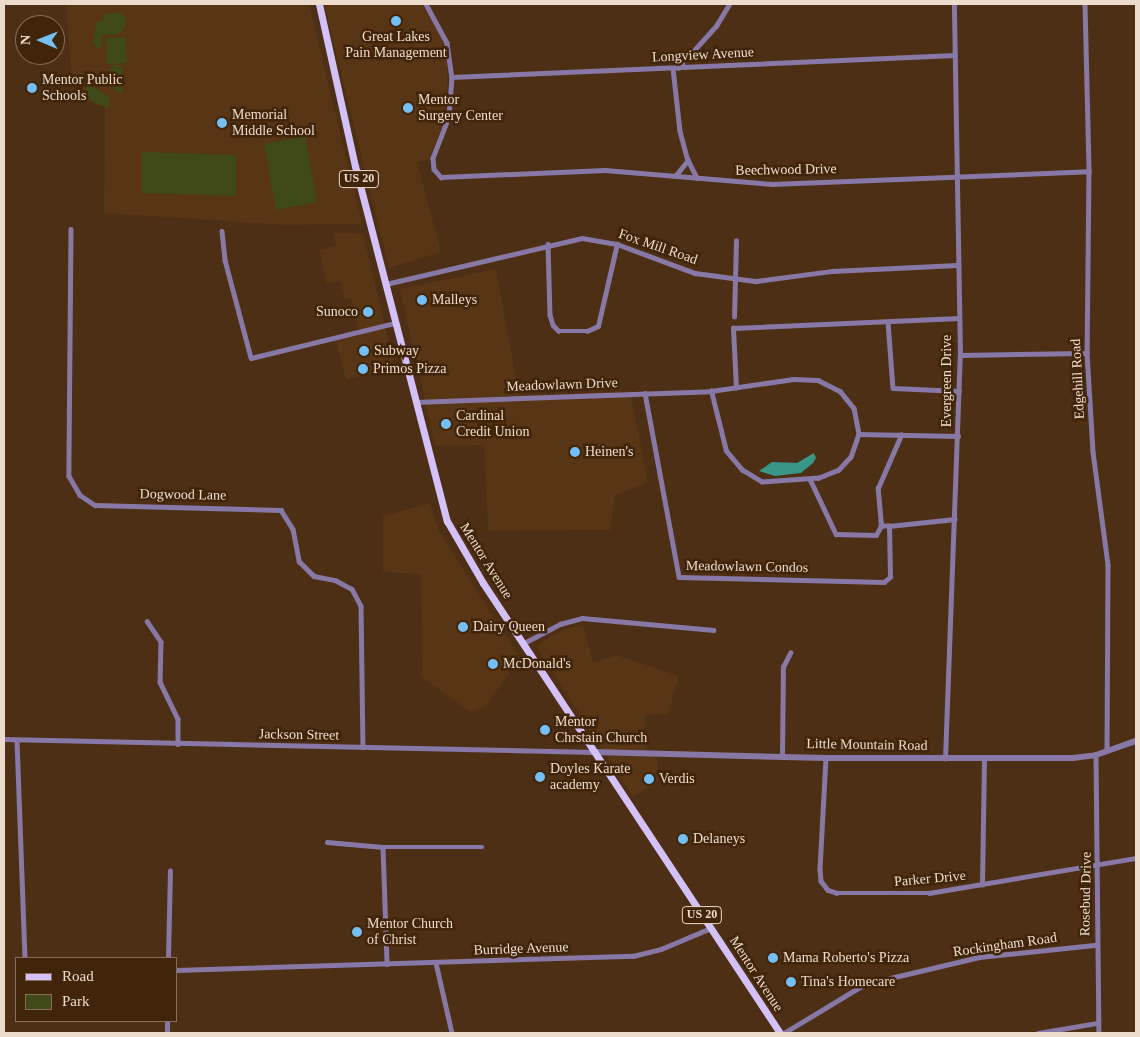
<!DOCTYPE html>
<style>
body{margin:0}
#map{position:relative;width:1140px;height:1037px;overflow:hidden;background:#4c2f15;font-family:"Times New Roman",serif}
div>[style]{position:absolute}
.built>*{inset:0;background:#583514}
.green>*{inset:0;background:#3f4a18}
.round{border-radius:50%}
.water>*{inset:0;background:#399788}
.minor>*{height:4.5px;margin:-2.25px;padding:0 2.25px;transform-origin:2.25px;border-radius:2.25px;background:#8878a5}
.tertiary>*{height:5.5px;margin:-2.75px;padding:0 2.75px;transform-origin:2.75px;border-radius:2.75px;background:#8878a5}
.primary>*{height:7px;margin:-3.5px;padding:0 3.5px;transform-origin:3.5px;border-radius:3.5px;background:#d4c1f7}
.dots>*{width:14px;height:14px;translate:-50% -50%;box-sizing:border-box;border:2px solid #41250a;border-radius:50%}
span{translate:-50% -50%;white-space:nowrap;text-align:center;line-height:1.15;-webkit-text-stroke:5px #41250a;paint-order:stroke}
.shield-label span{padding:1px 4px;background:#41250a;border:1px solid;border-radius:4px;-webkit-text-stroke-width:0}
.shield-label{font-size:12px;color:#eddbcc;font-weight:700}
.poi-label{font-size:14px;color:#eddbcc}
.left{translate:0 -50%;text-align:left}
.right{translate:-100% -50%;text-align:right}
.street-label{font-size:14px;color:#eddbcc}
.frame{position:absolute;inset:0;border:5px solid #eddbcc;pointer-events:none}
.legend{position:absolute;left:15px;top:957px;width:162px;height:65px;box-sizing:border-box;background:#41250a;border:1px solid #866e58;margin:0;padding:6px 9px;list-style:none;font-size:15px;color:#eddbcc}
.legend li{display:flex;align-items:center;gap:10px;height:25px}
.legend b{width:25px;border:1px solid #866e58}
.north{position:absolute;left:15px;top:15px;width:50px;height:50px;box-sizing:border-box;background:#41250a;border:1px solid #866e58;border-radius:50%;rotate:271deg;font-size:14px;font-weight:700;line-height:20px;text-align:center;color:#eddbcc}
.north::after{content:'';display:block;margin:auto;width:18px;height:22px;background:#74c0f6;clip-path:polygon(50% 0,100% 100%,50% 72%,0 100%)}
</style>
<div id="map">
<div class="built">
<i style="clip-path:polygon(66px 4px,309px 4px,362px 224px,286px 225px,104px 213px,105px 108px,84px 99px,82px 83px,72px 84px)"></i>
<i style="clip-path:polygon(324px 4px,422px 4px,438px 28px,448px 59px,446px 117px,429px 159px,417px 162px,441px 252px,389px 268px)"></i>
<i style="clip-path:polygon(333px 232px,363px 234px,395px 368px,346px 380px,336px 341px,360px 335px,351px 299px,345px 300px,340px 281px,327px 284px,319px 250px,336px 246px)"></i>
<i style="clip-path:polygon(496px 269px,519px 395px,630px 391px,648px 482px,615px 495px,610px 530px,488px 531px,484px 445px,435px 446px,400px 289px)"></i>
<i style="clip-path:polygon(430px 503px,439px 531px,520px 658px,484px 708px,470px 712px,422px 677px,421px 574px,383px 572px,383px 516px)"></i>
<i style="clip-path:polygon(583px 625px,593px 663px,616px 655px,679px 676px,668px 714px,645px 715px,645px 747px,658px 760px,658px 782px,633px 797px,536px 646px,564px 629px)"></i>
</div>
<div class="green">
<i style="clip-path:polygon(121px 13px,126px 18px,125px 27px,118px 34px,102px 35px,102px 47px,96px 48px,93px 41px,97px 22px,104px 20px,104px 14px)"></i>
<i style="clip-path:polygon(126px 37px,127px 63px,107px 64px,106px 38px)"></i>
<i class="round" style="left:110px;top:65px;width:12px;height:12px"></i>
<i style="clip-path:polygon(123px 76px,125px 78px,121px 94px,109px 86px,107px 77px)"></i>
<i style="clip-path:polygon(86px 82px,109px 97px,109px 109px,86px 98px)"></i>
<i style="clip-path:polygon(305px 136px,317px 202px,276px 210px,264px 144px)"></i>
<i style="clip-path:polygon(142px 152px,236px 155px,236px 196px,142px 193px)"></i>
</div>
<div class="water">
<i style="clip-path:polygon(814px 453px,816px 458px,813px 463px,801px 473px,775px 476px,759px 471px,772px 462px,797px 463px)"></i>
</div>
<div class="minor">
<i style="left:426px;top:4px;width:44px;rotate:61.7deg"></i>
<i style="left:447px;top:43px;width:34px;rotate:82deg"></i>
<i style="left:452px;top:77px;width:40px;rotate:94.3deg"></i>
<i style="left:449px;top:117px;width:44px;rotate:111.3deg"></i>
<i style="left:433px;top:158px;width:11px;rotate:85deg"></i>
<i style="left:434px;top:169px;width:11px;rotate:49deg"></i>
<i style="left:441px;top:177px;width:164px;rotate:-2.4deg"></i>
<i style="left:605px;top:170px;width:168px;rotate:4.8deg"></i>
<i style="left:772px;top:184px;width:317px;rotate:-2.3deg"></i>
<i style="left:1085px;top:4px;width:167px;rotate:88.6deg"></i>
<i style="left:1089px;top:171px;width:182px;rotate:90.6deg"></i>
<i style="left:1087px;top:353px;width:99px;rotate:86.5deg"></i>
<i style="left:1093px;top:452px;width:114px;rotate:82.4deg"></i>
<i style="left:1108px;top:565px;width:186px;rotate:90.3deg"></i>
<i style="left:673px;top:68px;width:63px;rotate:83.7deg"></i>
<i style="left:680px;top:131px;width:30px;rotate:75deg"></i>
<i style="left:688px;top:160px;width:20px;rotate:63deg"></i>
<i style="left:678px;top:68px;width:57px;rotate:-47.9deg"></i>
<i style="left:716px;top:26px;width:26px;rotate:-59deg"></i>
<i style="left:452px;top:77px;width:503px;rotate:-2.5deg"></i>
<i style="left:676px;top:175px;width:19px;rotate:-51deg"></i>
<i style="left:71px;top:229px;width:247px;rotate:90.5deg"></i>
<i style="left:69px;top:476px;width:22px;rotate:60deg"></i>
<i style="left:80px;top:495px;width:18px;rotate:34deg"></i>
<i style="left:95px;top:505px;width:186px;rotate:1.5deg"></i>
<i style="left:281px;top:510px;width:22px;rotate:58deg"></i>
<i style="left:293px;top:529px;width:33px;rotate:79deg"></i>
<i style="left:299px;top:561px;width:21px;rotate:45deg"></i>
<i style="left:314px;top:576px;width:21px;rotate:11deg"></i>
<i style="left:335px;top:580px;width:19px;rotate:28deg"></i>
<i style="left:352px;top:589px;width:19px;rotate:62deg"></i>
<i style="left:361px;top:606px;width:141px;rotate:89.2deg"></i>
<i style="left:222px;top:231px;width:29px;rotate:84deg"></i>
<i style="left:225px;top:260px;width:101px;rotate:75.1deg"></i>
<i style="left:251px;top:358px;width:148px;rotate:-13.7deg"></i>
<i style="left:548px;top:244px;width:71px;rotate:88.4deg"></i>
<i style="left:550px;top:315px;width:10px;rotate:73deg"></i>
<i style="left:553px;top:325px;width:8px;rotate:45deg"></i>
<i style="left:559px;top:331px;width:28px"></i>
<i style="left:587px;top:331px;width:12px;rotate:-24deg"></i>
<i style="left:598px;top:326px;width:84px;rotate:-77deg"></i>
<i style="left:386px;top:284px;width:201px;rotate:-13.2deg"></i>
<i style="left:582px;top:238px;width:36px;rotate:10deg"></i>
<i style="left:617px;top:244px;width:83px;rotate:20.4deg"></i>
<i style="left:695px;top:273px;width:62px;rotate:7.5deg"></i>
<i style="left:756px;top:281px;width:77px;rotate:-7.5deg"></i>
<i style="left:832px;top:271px;width:125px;rotate:-2.7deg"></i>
<i style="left:734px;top:317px;width:76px;rotate:-88.5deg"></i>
<i style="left:888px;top:322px;width:66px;rotate:85.7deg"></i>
<i style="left:893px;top:388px;width:66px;rotate:2.6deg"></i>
<i style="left:960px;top:355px;width:127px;rotate:-0.9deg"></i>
<i style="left:736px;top:388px;width:60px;rotate:-92.9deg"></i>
<i style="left:733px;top:328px;width:226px;rotate:-2.5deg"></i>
<i style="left:645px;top:393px;width:187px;rotate:79.5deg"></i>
<i style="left:679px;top:577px;width:205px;rotate:1.4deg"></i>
<i style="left:884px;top:582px;width:8px;rotate:-40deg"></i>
<i style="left:890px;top:577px;width:51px;rotate:-91.1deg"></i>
<i style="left:889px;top:526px;width:8px;rotate:180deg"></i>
<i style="left:881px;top:526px;width:38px;rotate:-95deg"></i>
<i style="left:878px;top:488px;width:58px;rotate:-66.5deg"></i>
<i style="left:415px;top:402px;width:296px;rotate:-2.1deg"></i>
<i style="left:711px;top:391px;width:83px;rotate:-8.3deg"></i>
<i style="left:793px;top:379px;width:25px;rotate:2deg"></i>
<i style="left:818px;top:380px;width:25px;rotate:27deg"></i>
<i style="left:840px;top:391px;width:22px;rotate:51deg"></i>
<i style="left:854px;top:408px;width:26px;rotate:79deg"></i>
<i style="left:859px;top:434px;width:24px;rotate:109deg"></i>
<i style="left:851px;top:457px;width:18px;rotate:133deg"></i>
<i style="left:839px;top:470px;width:22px;rotate:158deg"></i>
<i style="left:819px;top:478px;width:57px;rotate:176deg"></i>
<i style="left:762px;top:482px;width:23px;rotate:-149deg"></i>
<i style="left:742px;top:470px;width:25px;rotate:-130deg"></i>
<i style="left:726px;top:451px;width:62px;rotate:-104deg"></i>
<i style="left:859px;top:434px;width:99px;rotate:1.2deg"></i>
<i style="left:810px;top:479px;width:61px;rotate:64.7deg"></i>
<i style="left:836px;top:534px;width:40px;rotate:1.4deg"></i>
<i style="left:876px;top:535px;width:10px;rotate:-61deg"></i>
<i style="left:889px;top:526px;width:66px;rotate:-6.1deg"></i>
<i style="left:147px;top:621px;width:25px;rotate:56deg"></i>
<i style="left:161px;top:642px;width:40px;rotate:91.4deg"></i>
<i style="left:160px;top:682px;width:41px;rotate:64.1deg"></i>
<i style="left:178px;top:719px;width:25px;rotate:90deg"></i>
<i style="left:524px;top:643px;width:41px;rotate:-27.8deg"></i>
<i style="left:560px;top:624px;width:23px;rotate:-15deg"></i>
<i style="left:582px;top:618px;width:132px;rotate:5.2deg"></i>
<i style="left:4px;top:739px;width:590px;rotate:1.26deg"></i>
<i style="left:17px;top:740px;width:218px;rotate:87.9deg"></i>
<i style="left:1096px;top:755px;width:278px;rotate:89.4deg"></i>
<i style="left:782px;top:756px;width:89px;rotate:-89.4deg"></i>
<i style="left:783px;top:667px;width:16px;rotate:-63deg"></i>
<i style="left:826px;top:758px;width:111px;rotate:93.1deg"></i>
<i style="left:820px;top:869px;width:12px;rotate:85deg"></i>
<i style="left:821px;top:881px;width:11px;rotate:52deg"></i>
<i style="left:828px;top:890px;width:9px;rotate:18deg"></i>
<i style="left:837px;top:893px;width:92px"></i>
<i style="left:929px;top:893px;width:210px;rotate:-9.6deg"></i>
<i style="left:945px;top:759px;width:404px;rotate:-87.9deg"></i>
<i style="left:960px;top:355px;width:351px;rotate:-91deg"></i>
<i style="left:327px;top:842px;width:56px;rotate:5.1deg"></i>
<i style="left:383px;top:847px;width:99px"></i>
<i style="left:383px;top:847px;width:117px;rotate:88deg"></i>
<i style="left:982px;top:885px;width:126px;rotate:-89.1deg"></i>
<i style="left:168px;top:958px;width:87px;rotate:-88.7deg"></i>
<i style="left:436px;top:963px;width:72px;rotate:77.1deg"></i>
<i style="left:176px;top:970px;width:457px;rotate:-1.8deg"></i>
<i style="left:633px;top:956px;width:29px;rotate:-14deg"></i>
<i style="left:661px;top:949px;width:54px;rotate:-22.8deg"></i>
<i style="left:167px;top:1033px;width:12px;rotate:-90deg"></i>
<i style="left:784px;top:1033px;width:95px;rotate:-31.2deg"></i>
<i style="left:865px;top:984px;width:117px;rotate:-13.3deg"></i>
<i style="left:979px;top:957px;width:118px;rotate:-5.9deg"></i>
<i style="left:1038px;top:1033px;width:60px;rotate:-9.6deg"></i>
</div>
<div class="tertiary">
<i style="left:594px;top:752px;width:232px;rotate:1.5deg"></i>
<i style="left:826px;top:758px;width:247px"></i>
<i style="left:1073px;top:758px;width:23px;rotate:-7deg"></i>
<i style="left:1096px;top:755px;width:42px;rotate:-19.3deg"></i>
</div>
<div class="primary">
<i style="left:319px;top:4px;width:166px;rotate:77.5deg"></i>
<i style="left:355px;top:166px;width:367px;rotate:75.5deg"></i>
<i style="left:447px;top:521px;width:72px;rotate:59.9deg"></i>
<i style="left:483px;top:583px;width:539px;rotate:56.58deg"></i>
</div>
<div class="dots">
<i style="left:396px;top:21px;background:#74c0f6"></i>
<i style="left:32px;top:88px;background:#74c0f6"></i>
<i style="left:408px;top:108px;background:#74c0f6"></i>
<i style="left:222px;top:123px;background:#74c0f6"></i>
<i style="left:422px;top:300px;background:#74c0f6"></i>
<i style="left:368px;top:312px;background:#74c0f6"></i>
<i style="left:364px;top:351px;background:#74c0f6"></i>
<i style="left:363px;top:369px;background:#74c0f6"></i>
<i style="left:446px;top:424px;background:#74c0f6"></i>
<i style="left:575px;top:452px;background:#74c0f6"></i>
<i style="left:463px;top:627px;background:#74c0f6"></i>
<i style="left:493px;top:664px;background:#74c0f6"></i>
<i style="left:545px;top:730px;background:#74c0f6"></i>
<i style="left:540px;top:777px;background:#74c0f6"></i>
<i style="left:649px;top:779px;background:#74c0f6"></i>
<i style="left:683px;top:839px;background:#74c0f6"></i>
<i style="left:357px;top:932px;background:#74c0f6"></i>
<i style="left:773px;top:958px;background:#74c0f6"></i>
<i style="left:791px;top:982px;background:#74c0f6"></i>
</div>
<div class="shield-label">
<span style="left:359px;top:179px">US 20</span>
<span style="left:702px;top:915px">US 20</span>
</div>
<div class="poi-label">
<span style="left:396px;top:45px">Great Lakes<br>Pain Management</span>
<span class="left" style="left:42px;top:88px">Mentor Public<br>Schools</span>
<span class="left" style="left:418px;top:108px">Mentor<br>Surgery Center</span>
<span class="left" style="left:232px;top:123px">Memorial<br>Middle School</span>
<span class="left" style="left:432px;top:300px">Malleys</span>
<span class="right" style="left:358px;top:312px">Sunoco</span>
<span class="left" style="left:374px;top:351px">Subway</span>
<span class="left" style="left:373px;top:369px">Primos Pizza</span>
<span class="left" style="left:456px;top:424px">Cardinal<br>Credit Union</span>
<span class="left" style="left:585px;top:452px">Heinen's</span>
<span class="left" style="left:473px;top:627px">Dairy Queen</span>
<span class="left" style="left:503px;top:664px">McDonald's</span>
<span class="left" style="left:555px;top:730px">Mentor<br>Chrstain Church</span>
<span class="left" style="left:550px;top:777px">Doyles Karate<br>academy</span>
<span class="left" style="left:659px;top:779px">Verdis</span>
<span class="left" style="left:693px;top:839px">Delaneys</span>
<span class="left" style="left:367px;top:932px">Mentor Church<br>of Christ</span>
<span class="left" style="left:783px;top:958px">Mama Roberto's Pizza</span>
<span class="left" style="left:801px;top:982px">Tina's Homecare</span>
</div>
<div class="street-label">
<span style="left:703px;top:55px;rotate:-3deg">Longview Avenue</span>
<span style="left:786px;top:170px;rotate:-1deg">Beechwood Drive</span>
<span style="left:658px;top:247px;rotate:19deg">Fox Mill Road</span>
<span style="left:1078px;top:379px;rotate:-93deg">Edgehill Road</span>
<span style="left:947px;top:381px;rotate:-90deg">Evergreen Drive</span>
<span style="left:562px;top:385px;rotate:-2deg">Meadowlawn Drive</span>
<span style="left:183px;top:495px;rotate:1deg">Dogwood Lane</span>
<span style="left:486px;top:561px;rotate:58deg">Mentor Avenue</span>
<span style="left:747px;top:567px;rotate:1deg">Meadowlawn Condos</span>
<span style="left:299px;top:735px;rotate:1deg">Jackson Street</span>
<span style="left:867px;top:745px;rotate:1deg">Little Mountain Road</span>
<span style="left:930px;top:879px;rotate:-5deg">Parker Drive</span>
<span style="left:1086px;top:894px;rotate:-89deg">Rosebud Drive</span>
<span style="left:1005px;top:945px;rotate:-8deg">Rockingham Road</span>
<span style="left:521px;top:949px;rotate:-2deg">Burridge Avenue</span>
<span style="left:756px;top:974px;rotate:57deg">Mentor Avenue</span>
</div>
<div class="frame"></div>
<ul class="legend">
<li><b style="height:6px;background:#d4c1f7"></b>Road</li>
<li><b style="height:14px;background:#3f4a18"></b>Park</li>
</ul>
<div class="north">N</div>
</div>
